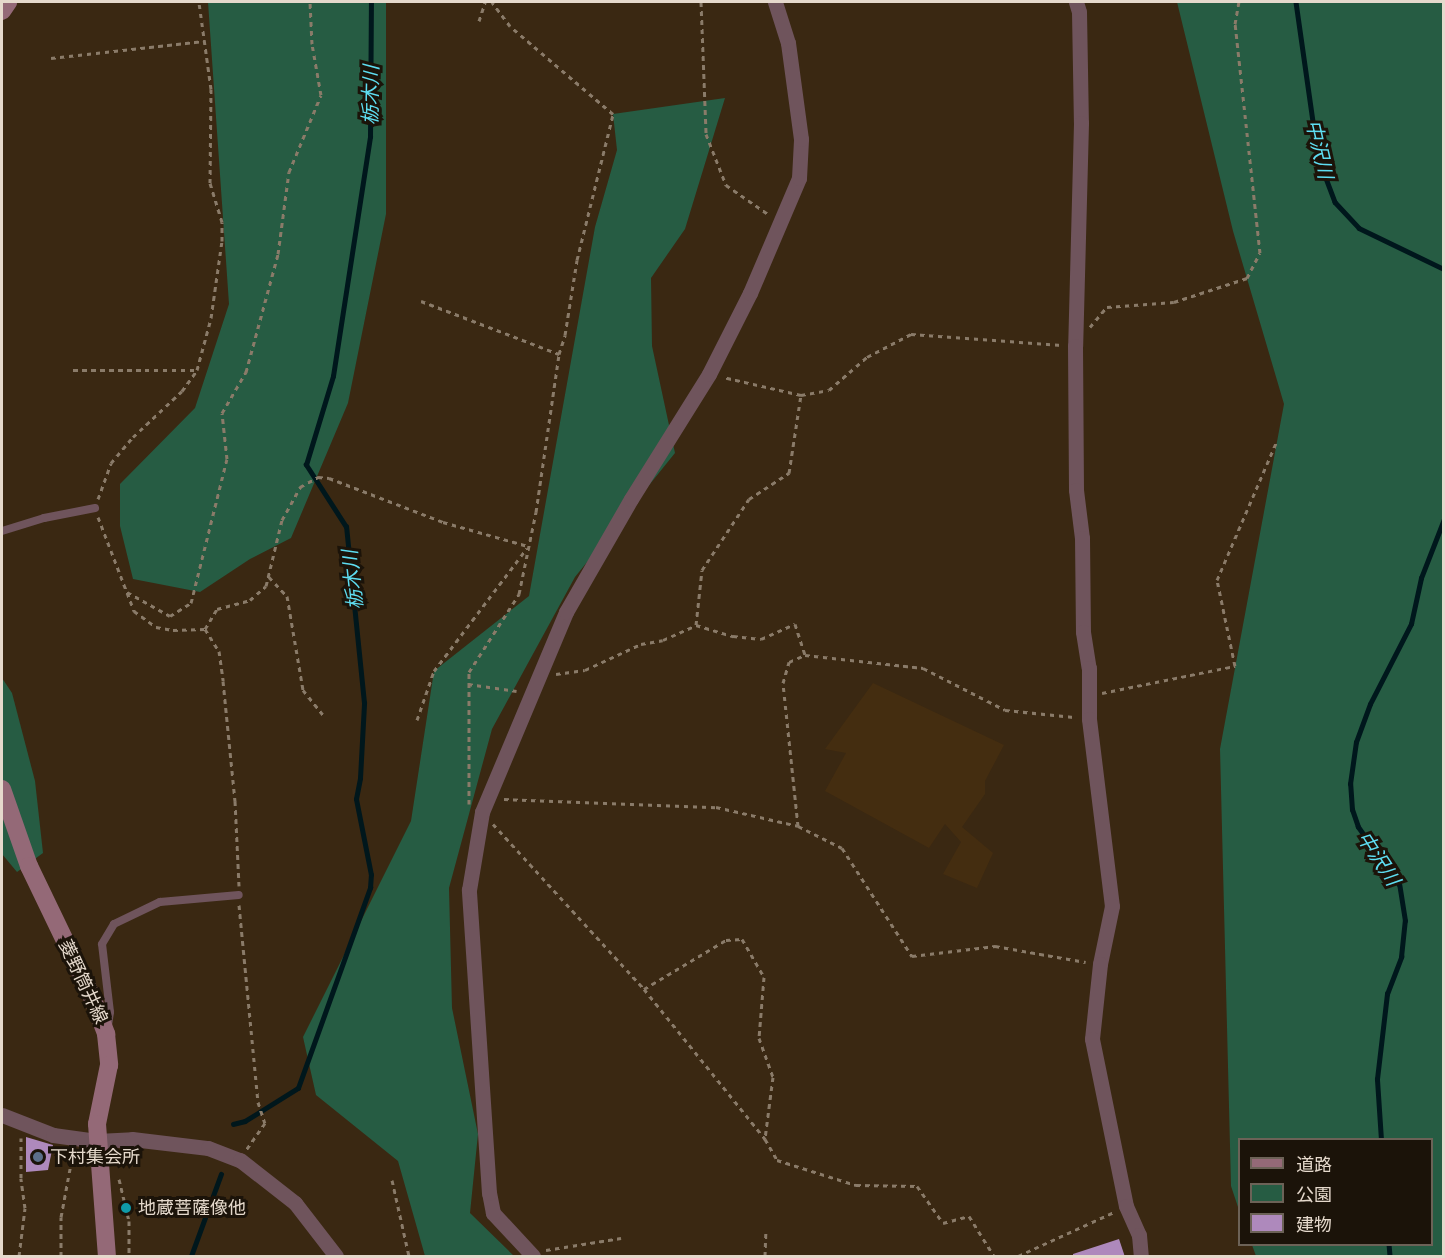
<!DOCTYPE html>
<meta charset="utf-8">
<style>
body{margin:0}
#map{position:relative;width:1445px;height:1258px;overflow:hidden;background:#3a2812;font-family:"Archivo Narrow","Noto Sans JP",sans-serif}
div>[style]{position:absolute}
.built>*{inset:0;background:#442d10}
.green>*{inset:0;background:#265c43}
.stream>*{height:4.5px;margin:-2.25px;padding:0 2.25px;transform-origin:2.25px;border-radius:2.25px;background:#00171c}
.building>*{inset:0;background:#ae89bc}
.path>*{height:3px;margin-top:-1.5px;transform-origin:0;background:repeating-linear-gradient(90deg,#8a7b69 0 4.5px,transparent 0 9px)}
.lane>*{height:8px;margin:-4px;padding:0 4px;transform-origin:4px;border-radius:4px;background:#6f545c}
.street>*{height:15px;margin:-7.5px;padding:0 7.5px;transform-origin:7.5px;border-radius:7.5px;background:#6f545c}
.secondary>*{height:18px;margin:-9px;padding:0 9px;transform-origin:9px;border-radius:9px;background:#946977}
.dots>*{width:16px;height:16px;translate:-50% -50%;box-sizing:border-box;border:3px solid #1b1309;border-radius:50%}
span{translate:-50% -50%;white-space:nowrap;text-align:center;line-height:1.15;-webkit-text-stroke:6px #1b1309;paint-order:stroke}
.street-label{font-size:18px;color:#e5d9cc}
.poi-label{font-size:18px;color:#e5d9cc}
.left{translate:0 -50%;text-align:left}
.water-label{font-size:20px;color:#5eddf1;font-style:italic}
.frame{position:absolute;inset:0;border:3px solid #e5d9cc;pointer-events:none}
.legend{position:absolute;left:1238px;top:1138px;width:195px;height:108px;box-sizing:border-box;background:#1b1309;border:2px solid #6c6257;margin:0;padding:8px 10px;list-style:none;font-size:18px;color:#e5d9cc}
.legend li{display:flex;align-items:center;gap:12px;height:30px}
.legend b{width:30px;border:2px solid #6c6257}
</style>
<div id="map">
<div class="built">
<i style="clip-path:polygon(873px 683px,1004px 745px,985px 781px,985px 794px,962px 827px,993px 853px,977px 888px,943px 874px,961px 842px,945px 824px,929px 848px,825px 791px,846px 753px,825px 749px)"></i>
</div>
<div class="green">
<i style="clip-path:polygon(208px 2px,386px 2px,386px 214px,348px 403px,291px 538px,250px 559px,200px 592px,133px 579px,120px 526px,120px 484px,195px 408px,229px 304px)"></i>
<i style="clip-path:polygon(1177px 2px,1443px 2px,1443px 1256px,1256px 1256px,1252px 1245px,1432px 1244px,1432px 1140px,1240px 1140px,1239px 1210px,1231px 1186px,1220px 749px,1284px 404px,1233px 231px)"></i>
<i style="clip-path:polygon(725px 98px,685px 229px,651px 278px,652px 346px,675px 453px,575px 577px,492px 729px,449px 888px,452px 1008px,478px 1134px,470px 1213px,514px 1256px,425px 1256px,398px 1161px,316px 1095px,303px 1037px,411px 821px,434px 671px,529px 596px,595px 227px,617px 150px,613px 114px)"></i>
<i style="clip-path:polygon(2px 678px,12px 693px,35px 781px,43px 853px,17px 872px,2px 854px)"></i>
</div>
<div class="stream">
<i style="left:1296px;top:2px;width:157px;rotate:81.9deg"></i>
<i style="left:1318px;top:157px;width:48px;rotate:69.3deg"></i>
<i style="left:1335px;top:202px;width:35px;rotate:47deg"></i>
<i style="left:1359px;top:228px;width:94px;rotate:25.8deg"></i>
<i style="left:233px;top:1124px;width:12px;rotate:-14deg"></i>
<i style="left:245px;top:1121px;width:62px;rotate:-31.9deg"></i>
<i style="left:298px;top:1088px;width:213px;rotate:-70.2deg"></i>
<i style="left:370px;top:888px;width:13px;rotate:-86deg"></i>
<i style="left:371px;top:875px;width:77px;rotate:-101.2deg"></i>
<i style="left:356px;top:799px;width:21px;rotate:-79deg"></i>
<i style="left:360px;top:778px;width:75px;rotate:-86.9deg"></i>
<i style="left:364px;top:703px;width:177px;rotate:-95.8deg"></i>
<i style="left:346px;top:527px;width:74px;rotate:-122.8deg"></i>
<i style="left:306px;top:465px;width:93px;rotate:-73.1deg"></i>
<i style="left:333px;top:376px;width:242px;rotate:-81.2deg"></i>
<i style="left:370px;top:137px;width:135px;rotate:-89.6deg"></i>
<i style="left:1381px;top:1140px;width:61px;rotate:-93.8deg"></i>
<i style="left:1377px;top:1079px;width:86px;rotate:-83.3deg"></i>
<i style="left:1387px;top:994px;width:40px;rotate:-69deg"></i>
<i style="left:1401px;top:957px;width:36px;rotate:-84deg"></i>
<i style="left:1405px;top:921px;width:36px;rotate:-99deg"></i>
<i style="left:1399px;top:885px;width:71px;rotate:-125.3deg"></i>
<i style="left:1358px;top:827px;width:18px;rotate:-109deg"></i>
<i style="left:1352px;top:810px;width:26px;rotate:-94deg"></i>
<i style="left:1350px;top:784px;width:42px;rotate:-81.9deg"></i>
<i style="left:1356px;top:742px;width:40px;rotate:-69.8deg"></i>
<i style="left:1370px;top:704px;width:90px;rotate:-62.9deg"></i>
<i style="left:1411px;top:624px;width:47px;rotate:-77.7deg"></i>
<i style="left:1421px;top:578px;width:63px;rotate:-68.7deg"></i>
<i style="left:1389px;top:1244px;width:12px;rotate:85deg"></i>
<i style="left:191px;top:1256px;width:87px;rotate:-69.9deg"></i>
</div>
<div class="building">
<i style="clip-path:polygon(26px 1137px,53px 1145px,48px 1170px,26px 1172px)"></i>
<i style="clip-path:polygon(1119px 1239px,1125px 1257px,1073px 1257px,1073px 1254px)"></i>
</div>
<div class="path">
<i style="left:701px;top:2px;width:132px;rotate:87.8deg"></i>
<i style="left:706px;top:134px;width:55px;rotate:68.6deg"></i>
<i style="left:726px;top:185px;width:51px;rotate:34.6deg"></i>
<i style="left:479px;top:21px;width:20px;rotate:-72deg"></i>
<i style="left:51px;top:58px;width:154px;rotate:-6.3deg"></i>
<i style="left:421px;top:301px;width:148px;rotate:21deg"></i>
<i style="left:1090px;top:327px;width:26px;rotate:-50deg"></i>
<i style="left:1107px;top:307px;width:67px;rotate:-4.3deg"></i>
<i style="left:1174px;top:302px;width:77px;rotate:-18.2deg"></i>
<i style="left:1247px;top:278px;width:28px;rotate:-63deg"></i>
<i style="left:1260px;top:253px;width:230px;rotate:-96.2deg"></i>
<i style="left:1235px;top:24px;width:22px;rotate:-80deg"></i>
<i style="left:73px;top:370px;width:124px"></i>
<i style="left:801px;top:395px;width:28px;rotate:-10deg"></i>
<i style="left:829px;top:390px;width:50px;rotate:-41deg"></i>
<i style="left:867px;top:357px;width:50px;rotate:-27.6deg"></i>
<i style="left:911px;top:334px;width:151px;rotate:4.2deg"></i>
<i style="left:98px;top:499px;width:38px;rotate:-70deg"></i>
<i style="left:111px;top:463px;width:34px;rotate:-50deg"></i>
<i style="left:133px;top:437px;width:67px;rotate:-43.2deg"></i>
<i style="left:182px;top:391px;width:26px;rotate:-54deg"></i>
<i style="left:197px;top:370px;width:54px;rotate:-74.9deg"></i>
<i style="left:211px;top:318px;width:78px;rotate:-81.9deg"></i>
<i style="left:222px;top:241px;width:19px;rotate:-90deg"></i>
<i style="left:222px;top:222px;width:41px;rotate:-107.1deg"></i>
<i style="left:210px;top:183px;width:94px;rotate:-89.4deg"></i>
<i style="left:211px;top:89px;width:88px;rotate:-97.9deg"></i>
<i style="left:98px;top:517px;width:101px;rotate:69deg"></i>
<i style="left:134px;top:611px;width:27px;rotate:36deg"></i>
<i style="left:156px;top:627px;width:17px;rotate:10deg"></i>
<i style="left:173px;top:630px;width:32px;rotate:-2deg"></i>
<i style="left:269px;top:577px;width:26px;rotate:47deg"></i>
<i style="left:287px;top:596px;width:95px;rotate:80.3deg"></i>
<i style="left:303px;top:690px;width:35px;rotate:51deg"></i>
<i style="left:127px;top:592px;width:49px;rotate:29.2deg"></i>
<i style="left:170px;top:616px;width:25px;rotate:-32deg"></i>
<i style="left:191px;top:603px;width:148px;rotate:-76deg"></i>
<i style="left:227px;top:459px;width:46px;rotate:-96.2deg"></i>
<i style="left:222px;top:413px;width:48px;rotate:-59.7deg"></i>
<i style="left:246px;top:372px;width:122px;rotate:-74.8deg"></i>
<i style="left:278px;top:254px;width:83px;rotate:-82.4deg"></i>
<i style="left:289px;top:172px;width:83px;rotate:-67.4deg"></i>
<i style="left:321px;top:95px;width:52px;rotate:-100deg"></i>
<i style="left:312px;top:44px;width:42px;rotate:-92.7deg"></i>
<i style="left:696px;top:625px;width:55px;rotate:-83.8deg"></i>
<i style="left:702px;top:570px;width:85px;rotate:-56.5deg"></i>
<i style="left:749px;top:499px;width:48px;rotate:-33deg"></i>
<i style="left:789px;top:473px;width:79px;rotate:-81.3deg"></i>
<i style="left:801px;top:395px;width:80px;rotate:-167deg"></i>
<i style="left:205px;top:629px;width:26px;rotate:58deg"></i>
<i style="left:219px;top:651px;width:30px;rotate:82deg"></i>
<i style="left:223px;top:681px;width:121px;rotate:84.3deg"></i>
<i style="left:235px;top:801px;width:85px;rotate:87.3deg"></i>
<i style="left:205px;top:629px;width:23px;rotate:-59deg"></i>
<i style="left:217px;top:609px;width:34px;rotate:-15deg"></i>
<i style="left:250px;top:600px;width:21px;rotate:-41deg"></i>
<i style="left:266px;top:586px;width:68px;rotate:-76.4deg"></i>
<i style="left:282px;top:520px;width:38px;rotate:-61deg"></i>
<i style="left:300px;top:487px;width:21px;rotate:-29deg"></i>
<i style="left:318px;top:477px;width:11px;rotate:5deg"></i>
<i style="left:329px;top:478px;width:122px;rotate:21.1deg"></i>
<i style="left:443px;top:522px;width:88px;rotate:15.8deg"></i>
<i style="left:556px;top:674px;width:29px;rotate:-8deg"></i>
<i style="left:585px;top:670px;width:62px;rotate:-24.9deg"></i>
<i style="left:641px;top:644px;width:22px;rotate:-10deg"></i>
<i style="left:663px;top:640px;width:36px;rotate:-24deg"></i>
<i style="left:696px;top:625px;width:39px;rotate:17deg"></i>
<i style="left:733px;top:636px;width:28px;rotate:6deg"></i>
<i style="left:761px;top:639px;width:37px;rotate:-24deg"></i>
<i style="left:795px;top:624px;width:33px;rotate:72deg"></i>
<i style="left:468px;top:684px;width:49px;rotate:8.1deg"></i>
<i style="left:1102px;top:693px;width:136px;rotate:-11.5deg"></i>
<i style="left:1235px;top:666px;width:88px;rotate:-101.8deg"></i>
<i style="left:1217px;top:580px;width:151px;rotate:-66.7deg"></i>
<i style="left:417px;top:720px;width:52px;rotate:-70.9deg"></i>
<i style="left:434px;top:671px;width:154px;rotate:-52.9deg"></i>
<i style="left:504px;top:799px;width:212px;rotate:2.2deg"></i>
<i style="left:716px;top:807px;width:84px;rotate:13deg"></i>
<i style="left:798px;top:826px;width:49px;rotate:26.6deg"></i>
<i style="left:842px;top:848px;width:129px;rotate:57.1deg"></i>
<i style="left:912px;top:956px;width:84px;rotate:-6.9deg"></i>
<i style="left:995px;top:946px;width:92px;rotate:10deg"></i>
<i style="left:469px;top:804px;width:132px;rotate:-90deg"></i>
<i style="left:469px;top:672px;width:93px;rotate:-57.3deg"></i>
<i style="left:519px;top:594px;width:84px;rotate:-78.3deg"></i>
<i style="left:536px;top:512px;width:160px;rotate:-81.7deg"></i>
<i style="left:559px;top:354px;width:20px;rotate:-72deg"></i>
<i style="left:565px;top:335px;width:76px;rotate:-80.9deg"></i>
<i style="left:577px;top:260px;width:150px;rotate:-76.1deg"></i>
<i style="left:613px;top:114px;width:135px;rotate:-139.5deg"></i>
<i style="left:510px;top:26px;width:30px;rotate:-127deg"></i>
<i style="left:493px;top:824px;width:224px;rotate:47.5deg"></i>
<i style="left:644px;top:989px;width:193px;rotate:51.1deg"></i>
<i style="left:765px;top:1139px;width:24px;rotate:60deg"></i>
<i style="left:777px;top:1160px;width:83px;rotate:17.6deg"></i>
<i style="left:856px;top:1185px;width:61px;rotate:0.9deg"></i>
<i style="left:917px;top:1186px;width:45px;rotate:54.9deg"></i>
<i style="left:943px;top:1223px;width:27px;rotate:-15deg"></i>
<i style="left:969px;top:1216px;width:47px;rotate:58deg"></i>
<i style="left:798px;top:826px;width:144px;rotate:-96deg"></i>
<i style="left:783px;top:683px;width:22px;rotate:-74deg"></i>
<i style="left:789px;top:662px;width:17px;rotate:-24deg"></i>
<i style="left:805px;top:655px;width:119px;rotate:6.3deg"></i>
<i style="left:923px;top:668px;width:92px;rotate:27.1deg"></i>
<i style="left:1005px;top:710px;width:69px;rotate:5.8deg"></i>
<i style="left:239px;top:905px;width:198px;rotate:84.5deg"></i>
<i style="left:258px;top:1102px;width:22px;rotate:72deg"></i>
<i style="left:265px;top:1123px;width:32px;rotate:125deg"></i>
<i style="left:644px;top:989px;width:96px;rotate:-30.9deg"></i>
<i style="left:726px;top:940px;width:16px;rotate:-4deg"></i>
<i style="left:742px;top:939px;width:44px;rotate:59.9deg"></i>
<i style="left:764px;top:977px;width:61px;rotate:94.7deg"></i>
<i style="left:759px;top:1038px;width:41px;rotate:70.3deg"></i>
<i style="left:773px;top:1077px;width:63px;rotate:97.4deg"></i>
<i style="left:119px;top:1179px;width:43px;rotate:76.6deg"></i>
<i style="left:129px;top:1221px;width:35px;rotate:90deg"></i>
<i style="left:392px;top:1180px;width:78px;rotate:77.4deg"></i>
<i style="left:546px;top:1250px;width:76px;rotate:-9.1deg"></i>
<i style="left:19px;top:1256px;width:48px;rotate:-82.9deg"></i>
<i style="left:25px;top:1208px;width:30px;rotate:-98deg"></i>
<i style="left:21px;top:1178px;width:40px;rotate:-90deg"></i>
<i style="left:61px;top:1256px;width:39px;rotate:-90deg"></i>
<i style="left:61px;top:1217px;width:60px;rotate:-79.4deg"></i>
<i style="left:72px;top:1158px;width:11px;rotate:-139deg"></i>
<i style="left:765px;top:1256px;width:25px;rotate:-88deg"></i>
<i style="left:1018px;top:1256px;width:106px;rotate:-24.6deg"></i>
</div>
<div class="lane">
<i style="left:2px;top:531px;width:44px;rotate:-17.2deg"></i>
<i style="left:44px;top:518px;width:52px;rotate:-11.1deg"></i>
<i style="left:108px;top:1025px;width:13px;rotate:-81deg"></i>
<i style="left:110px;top:1012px;width:68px;rotate:-96.7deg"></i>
<i style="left:102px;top:944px;width:23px;rotate:-59deg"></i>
<i style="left:114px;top:924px;width:51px;rotate:-25.6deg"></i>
<i style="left:160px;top:902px;width:79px;rotate:-5.1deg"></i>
</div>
<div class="street">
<i style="left:1076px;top:2px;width:10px;rotate:73deg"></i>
<i style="left:1079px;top:12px;width:111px;rotate:89deg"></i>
<i style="left:1081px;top:123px;width:223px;rotate:91.5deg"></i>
<i style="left:1075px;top:346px;width:144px;rotate:89.6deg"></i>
<i style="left:1076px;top:490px;width:48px;rotate:82.9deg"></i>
<i style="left:1082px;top:538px;width:94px;rotate:89.4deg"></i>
<i style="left:1083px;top:632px;width:36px;rotate:81deg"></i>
<i style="left:1089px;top:668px;width:51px;rotate:90deg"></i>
<i style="left:1089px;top:719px;width:188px;rotate:83deg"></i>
<i style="left:1112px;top:906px;width:59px;rotate:101.7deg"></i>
<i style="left:1100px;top:964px;width:75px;rotate:96.1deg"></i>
<i style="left:1092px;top:1039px;width:170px;rotate:78.5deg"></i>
<i style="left:1126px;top:1206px;width:32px;rotate:66deg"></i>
<i style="left:1139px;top:1235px;width:21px;rotate:85deg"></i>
<i style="left:2px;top:1115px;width:55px;rotate:21.4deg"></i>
<i style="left:53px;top:1135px;width:44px;rotate:7.8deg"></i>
<i style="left:97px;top:1141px;width:35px;rotate:-3deg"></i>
<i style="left:132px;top:1139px;width:77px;rotate:6.8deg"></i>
<i style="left:208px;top:1148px;width:34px;rotate:21deg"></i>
<i style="left:240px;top:1160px;width:70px;rotate:38deg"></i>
<i style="left:295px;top:1203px;width:67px;rotate:52.3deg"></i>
<i style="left:533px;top:1256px;width:59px;rotate:-132.9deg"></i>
<i style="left:493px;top:1213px;width:20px;rotate:-101deg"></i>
<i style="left:489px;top:1193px;width:304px;rotate:-93.8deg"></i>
<i style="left:469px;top:890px;width:79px;rotate:-80.5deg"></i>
<i style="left:482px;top:812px;width:217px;rotate:-67.2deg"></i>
<i style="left:566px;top:612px;width:130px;rotate:-60.1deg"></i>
<i style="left:631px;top:499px;width:147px;rotate:-58deg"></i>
<i style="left:709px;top:374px;width:91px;rotate:-63.2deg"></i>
<i style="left:750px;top:293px;width:125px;rotate:-66.9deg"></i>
<i style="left:799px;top:178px;width:39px;rotate:-87deg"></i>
<i style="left:801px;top:139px;width:97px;rotate:-97.7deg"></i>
<i style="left:788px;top:43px;width:43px;rotate:-107.6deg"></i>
</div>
<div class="secondary">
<i style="left:2px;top:11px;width:11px;rotate:-56deg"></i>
<i style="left:2px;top:789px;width:82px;rotate:70.7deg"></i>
<i style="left:29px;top:866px;width:145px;rotate:64.3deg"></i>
<i style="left:92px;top:997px;width:40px;rotate:69deg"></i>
<i style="left:106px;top:1034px;width:31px;rotate:84deg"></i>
<i style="left:109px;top:1065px;width:60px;rotate:101.5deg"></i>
<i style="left:97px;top:1124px;width:132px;rotate:85.7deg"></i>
</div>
<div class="dots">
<i style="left:38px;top:1157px;background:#5c6f8a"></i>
<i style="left:126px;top:1208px;background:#0f9aa8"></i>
</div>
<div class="street-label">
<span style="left:83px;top:982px;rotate:65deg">菱野筒井線</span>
</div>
<div class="poi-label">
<span class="left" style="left:50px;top:1157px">下村集会所</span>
<span class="left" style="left:138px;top:1208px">地蔵菩薩像他</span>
</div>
<div class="water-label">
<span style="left:370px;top:95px;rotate:-89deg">栃木川</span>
<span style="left:1320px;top:149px;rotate:77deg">中沢川</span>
<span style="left:352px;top:580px;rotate:-96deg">栃木川</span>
<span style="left:1379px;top:858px;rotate:57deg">中沢川</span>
</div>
<div class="frame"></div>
<ul class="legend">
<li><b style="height:8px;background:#946977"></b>道路</li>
<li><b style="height:16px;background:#265c43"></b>公園</li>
<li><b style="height:16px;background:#ae89bc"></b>建物</li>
</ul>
</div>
